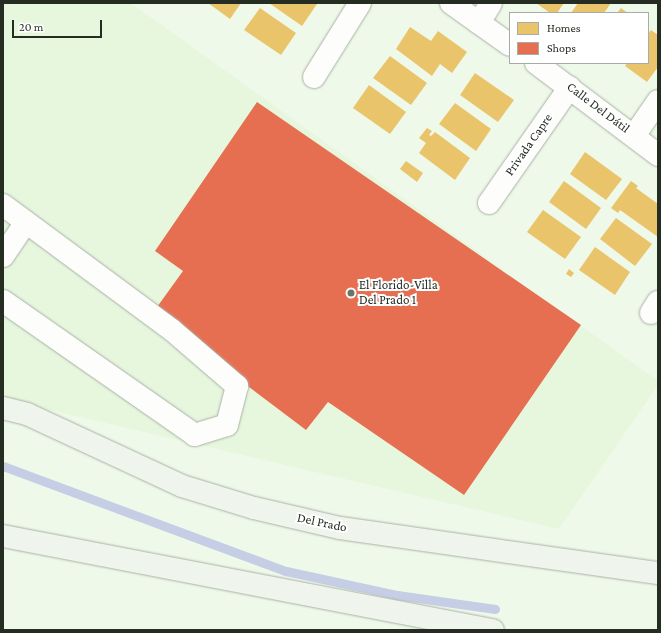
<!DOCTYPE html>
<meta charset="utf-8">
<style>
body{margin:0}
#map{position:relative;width:661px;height:633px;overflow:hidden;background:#eff9ea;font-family:"Crimson Pro",serif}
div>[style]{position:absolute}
.built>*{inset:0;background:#e6f7de}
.homes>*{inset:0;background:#e9c46a}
.shops>*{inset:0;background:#e76f51}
.stream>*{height:9px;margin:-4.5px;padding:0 4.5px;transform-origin:4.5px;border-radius:4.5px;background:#c6cee6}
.roads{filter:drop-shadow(0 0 1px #aab1a6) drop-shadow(0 0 1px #aab1a6)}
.minor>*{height:22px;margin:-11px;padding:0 11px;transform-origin:11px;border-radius:11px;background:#fdfefc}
.major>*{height:22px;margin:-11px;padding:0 11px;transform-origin:11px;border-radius:11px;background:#eff4ed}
.dots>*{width:11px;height:11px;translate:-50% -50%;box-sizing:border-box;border:2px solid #fff;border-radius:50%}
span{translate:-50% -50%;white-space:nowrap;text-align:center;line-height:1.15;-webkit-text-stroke:4px #fff;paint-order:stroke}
.street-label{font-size:13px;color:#252c22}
.poi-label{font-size:13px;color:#252c22}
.left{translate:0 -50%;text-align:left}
.frame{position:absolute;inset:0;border:4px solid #252c22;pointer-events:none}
.legend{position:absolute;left:509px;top:12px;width:140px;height:52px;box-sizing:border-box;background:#fff;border:1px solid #a8aba7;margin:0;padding:5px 7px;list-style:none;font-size:12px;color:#252c22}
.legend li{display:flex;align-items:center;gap:8px;height:20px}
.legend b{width:20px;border:1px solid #a8aba7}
.scale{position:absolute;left:12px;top:20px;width:90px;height:18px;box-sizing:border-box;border:2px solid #252c22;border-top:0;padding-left:5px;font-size:12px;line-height:14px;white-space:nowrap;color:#252c22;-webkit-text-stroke:3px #fff;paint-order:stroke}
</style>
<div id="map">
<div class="built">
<i style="clip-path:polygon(3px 3px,131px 3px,658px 381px,658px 385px,559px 529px,3px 399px)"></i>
</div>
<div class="homes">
<i style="clip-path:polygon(208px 3px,241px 3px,230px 19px)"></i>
<i style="clip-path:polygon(269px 3px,315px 3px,317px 4px,302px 26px)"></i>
<i style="clip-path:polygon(536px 3px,564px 3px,557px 13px,550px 13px)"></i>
<i style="clip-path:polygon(578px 3px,611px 3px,604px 13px,571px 13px)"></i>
<i style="clip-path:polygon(260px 8px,296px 33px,281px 55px,244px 30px)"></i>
<i style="clip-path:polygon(621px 8px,628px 13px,617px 13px)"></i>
<i style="clip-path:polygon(410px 27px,431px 41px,438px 31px,467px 52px,452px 73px,440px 64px,432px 76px,396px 49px)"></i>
<i style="clip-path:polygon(651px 30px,658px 35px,658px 67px,647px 82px,625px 66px,627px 63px,648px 63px,648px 34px)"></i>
<i style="clip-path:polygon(390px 56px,427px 83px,411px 105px,373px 78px)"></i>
<i style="clip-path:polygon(475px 73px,514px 100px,498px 122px,460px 95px)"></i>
<i style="clip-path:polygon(369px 85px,406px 112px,390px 134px,353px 108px)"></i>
<i style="clip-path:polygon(455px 103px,491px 129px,476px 151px,439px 124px)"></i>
<i style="clip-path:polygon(427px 128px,432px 131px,429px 135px,431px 136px,435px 132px,470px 158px,455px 180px,419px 153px,426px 143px,419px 138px)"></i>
<i style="clip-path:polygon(585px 152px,622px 179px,606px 200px,570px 174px)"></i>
<i style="clip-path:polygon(406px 161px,423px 173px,417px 182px,400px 169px)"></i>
<i style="clip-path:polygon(564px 181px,601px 208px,586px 229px,549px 202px)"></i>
<i style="clip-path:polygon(631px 181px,638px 186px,636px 188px,658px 204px,658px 237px,620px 210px,618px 213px,611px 208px)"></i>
<i style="clip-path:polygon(543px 210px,581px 237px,565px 259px,527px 232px)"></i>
<i style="clip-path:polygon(616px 218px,652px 244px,635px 266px,600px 239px)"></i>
<i style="clip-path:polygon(595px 247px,630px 272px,615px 295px,579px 270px)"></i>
<i style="clip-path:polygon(569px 269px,574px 273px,571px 277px,566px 274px)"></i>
</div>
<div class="shops">
<i style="clip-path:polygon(257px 102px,581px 325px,464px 495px,328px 402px,306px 430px,152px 314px,183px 271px,155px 251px)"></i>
</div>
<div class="stream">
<i style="left:3px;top:466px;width:302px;rotate:20.4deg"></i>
<i style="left:286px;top:571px;width:114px;rotate:12.2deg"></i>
<i style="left:397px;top:595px;width:99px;rotate:8.1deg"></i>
</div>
<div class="roads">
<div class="minor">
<i style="left:451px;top:3px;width:72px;rotate:35.4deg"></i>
<i style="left:479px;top:23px;width:23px;rotate:-59deg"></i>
<i style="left:536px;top:63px;width:153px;rotate:37deg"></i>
<i style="left:314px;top:77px;width:87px;rotate:-58.1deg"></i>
<i style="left:634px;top:136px;width:42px;rotate:-55.6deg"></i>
<i style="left:489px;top:203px;width:141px;rotate:-55.1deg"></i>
<i style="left:3px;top:205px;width:210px;rotate:36.5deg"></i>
<i style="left:172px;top:330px;width:86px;rotate:40.7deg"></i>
<i style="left:237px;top:386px;width:40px;rotate:104.4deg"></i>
<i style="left:227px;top:425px;width:34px;rotate:163deg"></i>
<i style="left:195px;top:435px;width:234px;rotate:-145.1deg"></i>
<i style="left:3px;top:256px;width:41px;rotate:-55.9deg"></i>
<i style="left:651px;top:313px;width:13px;rotate:-58deg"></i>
</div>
<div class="major">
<i style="left:3px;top:408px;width:25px;rotate:14deg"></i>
<i style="left:27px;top:414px;width:171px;rotate:24.9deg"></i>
<i style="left:182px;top:486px;width:75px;rotate:17deg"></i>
<i style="left:254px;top:508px;width:88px;rotate:13.1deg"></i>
<i style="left:340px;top:528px;width:321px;rotate:8.1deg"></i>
<i style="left:3px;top:536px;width:499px;rotate:10.9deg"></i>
</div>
</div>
<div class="dots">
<i style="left:351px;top:293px;background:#6c7468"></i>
</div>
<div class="street-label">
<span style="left:598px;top:108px;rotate:37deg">Calle Del Dátil</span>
<span style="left:529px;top:145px;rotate:-55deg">Privada Capre</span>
<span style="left:322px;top:523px;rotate:12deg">Del Prado</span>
</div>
<div class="poi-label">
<span class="left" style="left:359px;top:293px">El Florido-Villa<br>Del Prado 1</span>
</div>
<div class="frame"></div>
<ul class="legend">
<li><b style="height:11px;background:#e9c46a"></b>Homes</li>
<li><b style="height:11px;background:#e76f51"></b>Shops</li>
</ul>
<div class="scale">20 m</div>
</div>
